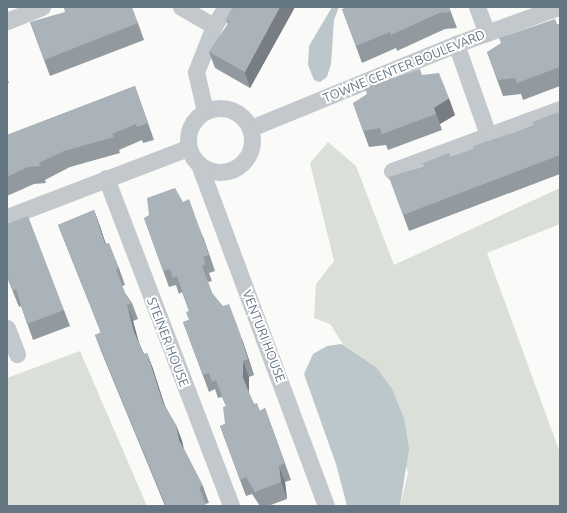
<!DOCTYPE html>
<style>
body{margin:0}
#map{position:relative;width:567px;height:513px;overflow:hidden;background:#fafaf8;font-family:Ubuntu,sans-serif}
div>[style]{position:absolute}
.green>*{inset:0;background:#dadfd7}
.water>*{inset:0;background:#bbc7cb}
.street>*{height:17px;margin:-8.5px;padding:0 8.5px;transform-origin:8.5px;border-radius:8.5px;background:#c3c8cc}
.street>.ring{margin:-8.5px;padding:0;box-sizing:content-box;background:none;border:17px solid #c3c8cc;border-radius:50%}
.wall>*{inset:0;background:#929a9f}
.shaded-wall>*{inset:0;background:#777d82}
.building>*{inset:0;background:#aab3b9}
span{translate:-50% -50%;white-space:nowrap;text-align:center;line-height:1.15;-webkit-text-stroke:4px #fff;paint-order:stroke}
.street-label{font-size:13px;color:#657683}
.frame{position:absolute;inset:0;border:8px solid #657683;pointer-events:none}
</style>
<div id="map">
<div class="green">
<i style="clip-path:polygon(328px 142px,356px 166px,394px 265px,560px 188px,560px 224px,487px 253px,560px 453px,560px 506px,400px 506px,408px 473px,376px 367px,343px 344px,330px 324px,314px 318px,316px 284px,334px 261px,310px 163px)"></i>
<i style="clip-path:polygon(80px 351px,147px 506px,7px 506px,7px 378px)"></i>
</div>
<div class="water">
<i style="clip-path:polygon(332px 7px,339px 7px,334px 20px,331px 64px,327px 77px,320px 82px,314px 80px,308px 65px,309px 46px)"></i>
<i style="clip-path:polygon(342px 344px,376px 367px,392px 389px,404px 418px,409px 449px,400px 506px,347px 506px,336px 464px,304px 374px,313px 354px,327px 346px)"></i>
</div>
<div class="street">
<i style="left:181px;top:7px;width:38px;rotate:30deg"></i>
<i style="left:477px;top:7px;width:28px;rotate:69deg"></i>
<i style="left:7px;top:21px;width:38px;rotate:-22deg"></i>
<i style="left:456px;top:44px;width:96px;rotate:70.6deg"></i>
<i class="ring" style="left:188px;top:108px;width:47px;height:47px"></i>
<i style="left:205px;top:111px;width:40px;rotate:-103deg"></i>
<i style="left:196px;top:72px;width:49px;rotate:-68.6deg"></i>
<i style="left:214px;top:26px;width:22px;rotate:-58deg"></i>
<i style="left:251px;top:128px;width:222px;rotate:-22.3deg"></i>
<i style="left:456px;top:44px;width:109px;rotate:-19.9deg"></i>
<i style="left:200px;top:167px;width:362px;rotate:69.6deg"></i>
<i style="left:392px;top:171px;width:179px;rotate:-20.3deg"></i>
<i style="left:106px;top:178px;width:351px;rotate:69.1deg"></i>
<i style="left:7px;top:217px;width:194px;rotate:-20.9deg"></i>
<i style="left:7px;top:328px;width:28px;rotate:69deg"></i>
</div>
<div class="wall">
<i style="clip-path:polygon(233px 7px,295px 7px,250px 88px,215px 68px,209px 52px,228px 24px,226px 20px)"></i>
<i style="clip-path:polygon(449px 7px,457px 28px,445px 29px,397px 51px,396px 48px,362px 63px,342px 9px)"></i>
<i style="clip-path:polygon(30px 22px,138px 23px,144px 40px,50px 76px)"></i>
<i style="clip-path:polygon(557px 24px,560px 24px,560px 86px,523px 100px,521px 94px,503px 96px,487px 52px)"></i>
<i style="clip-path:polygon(422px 75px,455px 115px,440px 124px,442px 130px,388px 150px,386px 145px,369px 147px,353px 103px)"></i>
<i style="clip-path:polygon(7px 78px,9px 83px,7px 84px)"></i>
<i style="clip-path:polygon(135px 86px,154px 140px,143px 143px,142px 140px,119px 150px,120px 153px,70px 167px,45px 180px,46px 183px,34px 184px,7px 196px,7px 135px)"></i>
<i style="clip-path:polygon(560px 115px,560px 174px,409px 231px,389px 177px,424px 167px,474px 149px)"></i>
<i style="clip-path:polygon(94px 210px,106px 244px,119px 268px,125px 285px,122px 286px,125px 293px,132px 303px,138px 319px,133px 321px,139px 342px,144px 354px,147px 353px,153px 369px,165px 406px,176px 425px,182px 441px,184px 449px,203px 486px,209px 503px,205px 504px,206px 506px,165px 506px,101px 351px,95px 335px,101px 333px,58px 225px)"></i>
<i style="clip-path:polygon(144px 218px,203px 237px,215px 271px,209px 273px,212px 281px,208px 282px,212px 293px,243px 342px,254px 375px,249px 377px,249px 393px,254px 404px,260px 411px,265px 408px,291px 480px,285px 482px,287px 499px,268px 506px,260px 506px,252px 494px,246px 496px,220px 426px,225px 424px,226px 406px,222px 397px,218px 398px,215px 389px,209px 392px,183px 322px,189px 320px,189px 311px,182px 292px,179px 294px,176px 285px,169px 287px)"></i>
<i style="clip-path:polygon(7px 277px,64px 310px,70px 326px,33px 340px,21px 306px,19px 307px)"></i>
</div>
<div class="shaded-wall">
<i style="clip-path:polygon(280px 7px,295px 7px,250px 88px,245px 72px)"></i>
<i style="clip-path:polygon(449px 98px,455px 115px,440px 124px,434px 108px)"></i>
<i style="clip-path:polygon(94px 210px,100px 226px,111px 261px,105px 244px)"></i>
<i style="clip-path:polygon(197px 221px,203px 237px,215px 271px,209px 255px)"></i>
<i style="clip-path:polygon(127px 305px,133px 321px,140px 348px,134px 332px)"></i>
<i style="clip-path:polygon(237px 325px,243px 342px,254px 375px,248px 359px)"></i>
<i style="clip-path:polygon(147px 353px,153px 369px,169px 419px,163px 403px)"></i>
<i style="clip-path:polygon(243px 361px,249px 377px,249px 395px,243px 378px)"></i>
<i style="clip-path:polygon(176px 425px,182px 441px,185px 456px,179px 440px)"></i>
<i style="clip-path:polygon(279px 466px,285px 482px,287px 499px,281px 482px)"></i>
</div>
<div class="building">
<i style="clip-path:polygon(67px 7px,132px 7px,138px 23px,44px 60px,30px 22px,65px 12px,64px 8px)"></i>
<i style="clip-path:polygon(233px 7px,280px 7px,245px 72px,209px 52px,229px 22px,226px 20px)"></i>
<i style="clip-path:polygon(348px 7px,449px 7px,451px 12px,439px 13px,391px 35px,390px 32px,356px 46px,342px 9px)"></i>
<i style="clip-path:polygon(555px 19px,557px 24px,560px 24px,560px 67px,517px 83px,515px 78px,498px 80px,487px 52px,501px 43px,499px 38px)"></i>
<i style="clip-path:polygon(420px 69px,422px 75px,439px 73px,449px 98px,434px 108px,436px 114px,382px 134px,380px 128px,363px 131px,353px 103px,367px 94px,365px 88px)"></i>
<i style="clip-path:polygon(135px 86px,148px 123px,137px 127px,136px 124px,112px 134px,114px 137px,64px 151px,39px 163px,40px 166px,28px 167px,7px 177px,7px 135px)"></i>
<i style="clip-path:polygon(558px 112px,559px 116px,560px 115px,560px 155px,403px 215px,389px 177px,424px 167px,423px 163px,449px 153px,450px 157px,474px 149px,473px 146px,534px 126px,533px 122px)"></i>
<i style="clip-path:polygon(175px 188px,183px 202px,189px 199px,209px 255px,203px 257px,206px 264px,202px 266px,212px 293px,223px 306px,229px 304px,237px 325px,248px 359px,243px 361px,243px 378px,254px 404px,257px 403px,260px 411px,265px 408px,285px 463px,279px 466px,281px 482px,255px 492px,246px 477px,240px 480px,220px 426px,225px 424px,223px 407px,226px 406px,216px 380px,212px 382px,209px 373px,203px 375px,183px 322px,189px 320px,186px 312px,189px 311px,177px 276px,173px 278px,170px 269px,163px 271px,144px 218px,149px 215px,147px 198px)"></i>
<i style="clip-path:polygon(94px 210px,105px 244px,109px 243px,119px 268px,116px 269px,125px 293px,132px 303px,127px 305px,134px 332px,144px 354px,147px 353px,163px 403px,176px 425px,179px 440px,203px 486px,199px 487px,206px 506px,166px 506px,95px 335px,101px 332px,58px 225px)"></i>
<i style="clip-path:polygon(28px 216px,64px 310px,27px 324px,16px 289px,13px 291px,7px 276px,7px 224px)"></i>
</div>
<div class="street-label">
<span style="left:404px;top:66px;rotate:-22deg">TOWNE CENTER BOULEVARD</span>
<span style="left:264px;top:336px;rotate:69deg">VENTURI HOUSE</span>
<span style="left:168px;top:342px;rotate:69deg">STEINER HOUSE</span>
</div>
<div class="frame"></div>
</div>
